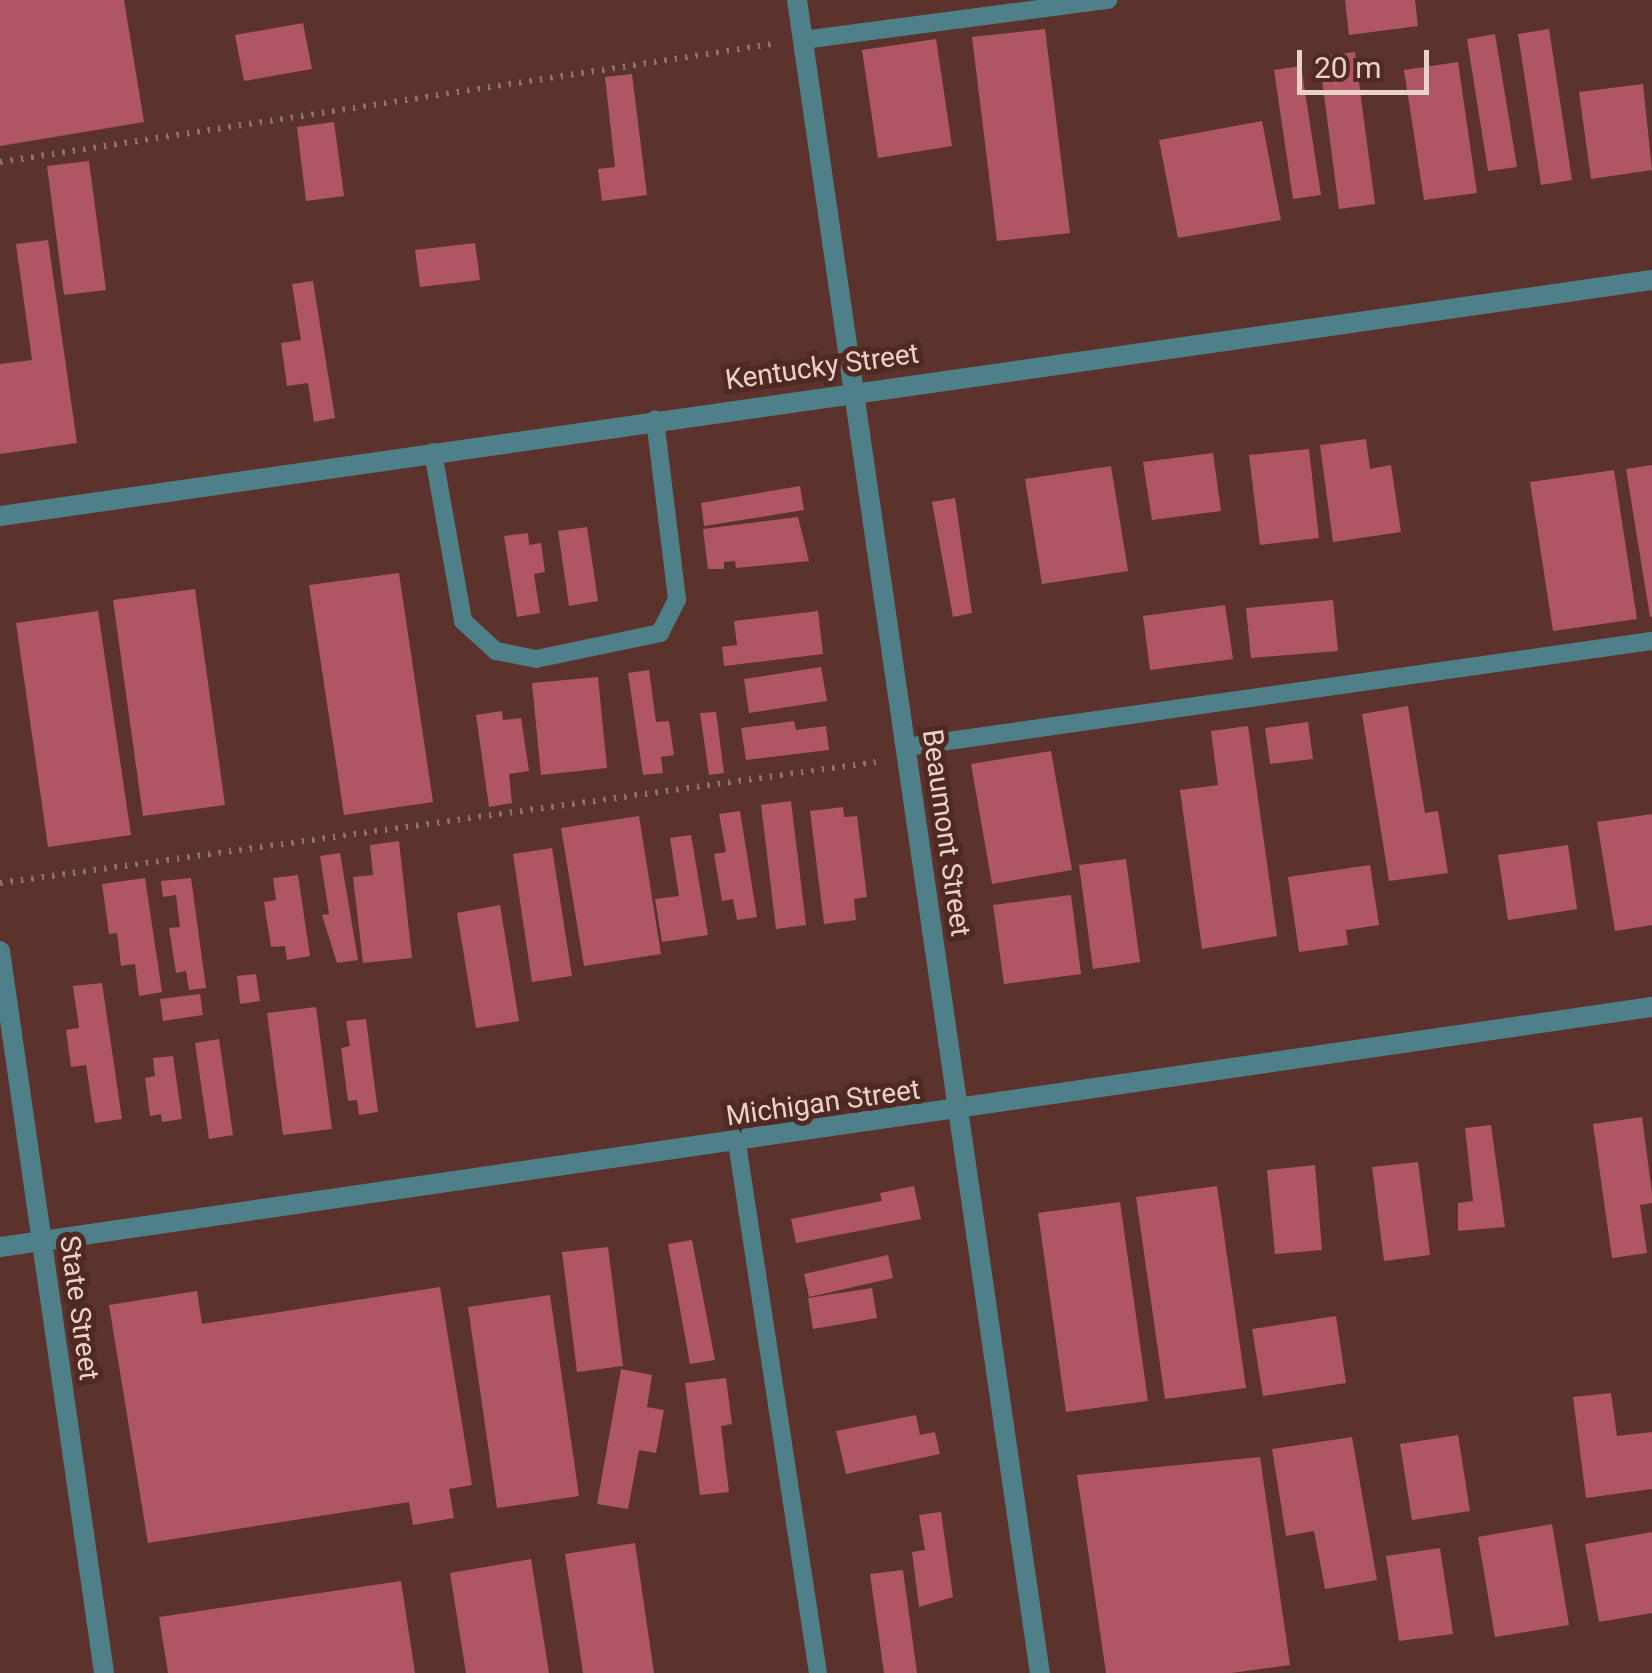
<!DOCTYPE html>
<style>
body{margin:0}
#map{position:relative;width:1652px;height:1673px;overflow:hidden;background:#5b332c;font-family:Roboto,sans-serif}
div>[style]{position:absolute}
.building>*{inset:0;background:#b05564}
.path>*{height:6px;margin-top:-3px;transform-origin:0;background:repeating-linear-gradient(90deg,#92706a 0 2.5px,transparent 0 10.5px)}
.lane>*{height:18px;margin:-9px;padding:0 9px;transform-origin:9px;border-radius:9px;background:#4f7f88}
.street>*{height:20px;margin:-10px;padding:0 10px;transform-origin:10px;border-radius:10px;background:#4f7f88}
span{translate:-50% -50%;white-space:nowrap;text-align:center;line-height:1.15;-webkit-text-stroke:10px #4f2922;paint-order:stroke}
.street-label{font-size:28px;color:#ead1cc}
.scale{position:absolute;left:1297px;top:50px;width:132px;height:45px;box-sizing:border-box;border:5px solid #ead1cc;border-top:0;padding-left:12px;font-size:30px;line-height:35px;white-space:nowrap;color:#ead1cc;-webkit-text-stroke:8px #4f2922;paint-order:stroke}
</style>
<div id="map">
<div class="building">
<i style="clip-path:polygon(0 0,124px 0,144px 122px,0 146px)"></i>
<i style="clip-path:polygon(1345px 0,1415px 0,1418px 26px,1349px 35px)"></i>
<i style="clip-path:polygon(303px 23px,312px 69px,244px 81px,235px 35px)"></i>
<i style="clip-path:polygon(1045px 29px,1070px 233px,997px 241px,972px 37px)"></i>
<i style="clip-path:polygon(1549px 29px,1572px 180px,1541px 185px,1518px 34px)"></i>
<i style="clip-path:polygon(1495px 34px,1517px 167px,1488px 171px,1467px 39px)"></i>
<i style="clip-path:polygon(936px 39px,952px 146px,878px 158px,862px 50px)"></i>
<i style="clip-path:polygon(1355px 52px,1375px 204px,1339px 209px,1319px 57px)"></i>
<i style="clip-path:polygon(1458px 62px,1477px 193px,1424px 200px,1404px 70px)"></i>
<i style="clip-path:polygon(1301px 66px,1321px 195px,1293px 199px,1274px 70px)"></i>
<i style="clip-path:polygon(632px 74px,647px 195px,602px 201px,598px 169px,615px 167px,605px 77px)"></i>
<i style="clip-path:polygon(1643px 84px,1652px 170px,1591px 179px,1579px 92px)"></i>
<i style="clip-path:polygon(1262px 121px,1281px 220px,1178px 238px,1159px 140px)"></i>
<i style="clip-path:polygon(334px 122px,344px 196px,306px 201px,297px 127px)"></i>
<i style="clip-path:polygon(89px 161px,106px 290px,64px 295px,47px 166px)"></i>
<i style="clip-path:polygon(48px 240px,77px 443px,0 454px,0 364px,32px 360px,16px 244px)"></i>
<i style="clip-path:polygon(475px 243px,480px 280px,420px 287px,415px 250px)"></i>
<i style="clip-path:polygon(313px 281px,335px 418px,314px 422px,308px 383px,287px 386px,281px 343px,301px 340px,292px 284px)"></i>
<i style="clip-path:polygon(1366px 439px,1370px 469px,1391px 465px,1401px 532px,1333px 542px,1320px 445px)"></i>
<i style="clip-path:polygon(1309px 449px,1319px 538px,1260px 545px,1249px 455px)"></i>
<i style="clip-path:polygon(1213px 453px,1221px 511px,1152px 520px,1143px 462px)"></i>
<i style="clip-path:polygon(1652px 465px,1652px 617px,1650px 617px,1626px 469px)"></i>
<i style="clip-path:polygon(1111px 466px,1128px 571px,1042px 584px,1025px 479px)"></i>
<i style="clip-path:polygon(1614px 470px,1637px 619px,1553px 631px,1530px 482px)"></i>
<i style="clip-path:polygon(800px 486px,804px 510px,704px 526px,701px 503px)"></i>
<i style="clip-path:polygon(955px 498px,972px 613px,953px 617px,932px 502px)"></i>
<i style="clip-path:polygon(798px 517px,809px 561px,736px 568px,735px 561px,724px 562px,724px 569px,708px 569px,703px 529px)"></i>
<i style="clip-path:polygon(587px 527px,598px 601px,569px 606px,558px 531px)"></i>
<i style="clip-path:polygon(528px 533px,529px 545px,541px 543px,545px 572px,534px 574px,540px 613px,517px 617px,504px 536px)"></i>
<i style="clip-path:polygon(399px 573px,433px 802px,344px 815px,309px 585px)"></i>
<i style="clip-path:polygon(195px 589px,225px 805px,143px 816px,113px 600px)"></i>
<i style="clip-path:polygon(1333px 600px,1338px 651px,1251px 658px,1246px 608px)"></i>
<i style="clip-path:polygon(1225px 605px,1233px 659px,1150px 670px,1143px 616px)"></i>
<i style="clip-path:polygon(98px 611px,131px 835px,48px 847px,16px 623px)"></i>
<i style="clip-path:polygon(818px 611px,823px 654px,724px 666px,722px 647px,737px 645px,734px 621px)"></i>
<i style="clip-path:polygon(821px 667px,827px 701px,749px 713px,744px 679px)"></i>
<i style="clip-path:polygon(649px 670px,656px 722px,669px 721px,674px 755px,661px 757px,663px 773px,643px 775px,628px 673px)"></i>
<i style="clip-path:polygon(598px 677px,607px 768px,541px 775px,532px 683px)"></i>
<i style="clip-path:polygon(1408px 706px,1425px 813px,1438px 811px,1448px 873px,1389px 881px,1362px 714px)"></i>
<i style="clip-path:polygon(502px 711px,503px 720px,521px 718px,529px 771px,509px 774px,512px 803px,489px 807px,476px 715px)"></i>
<i style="clip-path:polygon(716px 712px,724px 773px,709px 775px,700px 713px)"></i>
<i style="clip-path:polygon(794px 721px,796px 730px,826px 726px,829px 750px,746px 760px,741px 728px)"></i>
<i style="clip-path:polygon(1308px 722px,1313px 759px,1270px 764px,1265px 728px)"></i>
<i style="clip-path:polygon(1248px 726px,1277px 936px,1202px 949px,1180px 790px,1218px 785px,1211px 731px)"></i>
<i style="clip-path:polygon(1051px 751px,1072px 870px,992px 884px,971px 764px)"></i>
<i style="clip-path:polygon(791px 801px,806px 925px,776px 929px,761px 805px)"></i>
<i style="clip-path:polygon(843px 807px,844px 817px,857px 816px,867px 897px,854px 899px,856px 920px,824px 924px,810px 811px)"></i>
<i style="clip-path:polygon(740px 811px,757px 917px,737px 920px,733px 899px,722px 901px,714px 854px,726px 852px,719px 814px)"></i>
<i style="clip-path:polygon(1652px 814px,1652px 925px,1615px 931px,1597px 822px)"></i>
<i style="clip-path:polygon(639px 816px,661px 954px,584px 966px,561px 828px)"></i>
<i style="clip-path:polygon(691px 835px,708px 935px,662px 942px,655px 899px,679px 896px,670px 838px)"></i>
<i style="clip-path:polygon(399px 841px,412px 958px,363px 963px,353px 877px,373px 875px,370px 845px)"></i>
<i style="clip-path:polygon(1568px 845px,1577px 909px,1508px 920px,1498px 855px)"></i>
<i style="clip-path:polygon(552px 848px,572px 976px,532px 982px,513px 854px)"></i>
<i style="clip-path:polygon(340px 853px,358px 960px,337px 963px,322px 915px,329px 914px,320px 856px)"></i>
<i style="clip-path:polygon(1126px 859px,1140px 962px,1093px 969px,1079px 865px)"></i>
<i style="clip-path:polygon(1370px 865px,1379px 925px,1346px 930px,1348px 945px,1299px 952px,1288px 877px)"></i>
<i style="clip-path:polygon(298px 875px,310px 956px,287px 960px,285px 946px,271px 947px,264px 902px,276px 900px,273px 878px)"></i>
<i style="clip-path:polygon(145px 878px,162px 992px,139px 996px,135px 964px,121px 966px,117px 933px,109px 934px,102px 884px)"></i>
<i style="clip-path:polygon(191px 878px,206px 988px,189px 990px,186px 971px,176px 973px,169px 928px,180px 927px,176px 895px,163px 897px,161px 881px)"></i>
<i style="clip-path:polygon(1071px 895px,1081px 974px,1004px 984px,993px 905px)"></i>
<i style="clip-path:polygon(500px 905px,519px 1021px,476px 1028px,457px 913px)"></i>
<i style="clip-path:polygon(256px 974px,260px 1001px,240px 1004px,237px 976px)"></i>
<i style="clip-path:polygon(102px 983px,122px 1119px,95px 1123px,86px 1065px,71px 1067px,66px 1030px,79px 1028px,73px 986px)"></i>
<i style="clip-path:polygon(200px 994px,203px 1015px,163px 1021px,160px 999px)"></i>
<i style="clip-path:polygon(316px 1007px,332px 1129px,283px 1135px,267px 1013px)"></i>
<i style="clip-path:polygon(366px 1019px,378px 1112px,359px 1115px,357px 1100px,348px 1101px,341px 1048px,350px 1046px,346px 1021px)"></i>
<i style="clip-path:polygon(219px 1039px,233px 1135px,209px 1139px,195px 1043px)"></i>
<i style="clip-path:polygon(173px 1056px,182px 1119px,162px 1122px,161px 1114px,150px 1116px,145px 1078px,155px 1076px,153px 1058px)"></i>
<i style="clip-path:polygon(1642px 1117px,1652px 1193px,1652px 1203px,1640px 1205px,1647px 1253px,1612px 1258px,1593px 1124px)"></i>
<i style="clip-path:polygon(1491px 1125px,1505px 1227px,1458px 1231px,1458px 1203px,1473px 1201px,1465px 1128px)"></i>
<i style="clip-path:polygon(1418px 1162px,1430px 1255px,1384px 1261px,1372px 1167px)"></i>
<i style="clip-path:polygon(1315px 1165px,1322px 1250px,1275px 1254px,1267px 1170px)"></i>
<i style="clip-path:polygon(914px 1186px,921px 1219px,796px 1243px,791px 1219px,882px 1201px,880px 1193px)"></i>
<i style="clip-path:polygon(1217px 1186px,1246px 1388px,1165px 1399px,1136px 1197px)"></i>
<i style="clip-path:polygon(1120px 1202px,1148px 1401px,1066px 1412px,1038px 1213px)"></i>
<i style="clip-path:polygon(692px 1240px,715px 1360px,690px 1364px,668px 1244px)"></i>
<i style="clip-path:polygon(608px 1247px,623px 1366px,577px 1372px,562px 1252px)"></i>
<i style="clip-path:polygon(888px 1255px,893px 1278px,809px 1297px,804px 1274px)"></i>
<i style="clip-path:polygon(440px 1287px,472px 1485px,449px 1489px,454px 1518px,413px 1525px,409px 1502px,148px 1543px,109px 1305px,197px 1291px,202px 1324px)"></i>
<i style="clip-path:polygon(872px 1288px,877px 1318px,813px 1329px,808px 1298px)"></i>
<i style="clip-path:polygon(550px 1295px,579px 1496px,497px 1508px,468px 1307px)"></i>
<i style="clip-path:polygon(1336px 1316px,1346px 1383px,1263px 1396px,1252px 1329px)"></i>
<i style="clip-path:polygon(621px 1369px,652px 1375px,647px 1407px,664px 1410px,656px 1453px,639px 1450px,628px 1509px,597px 1504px)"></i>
<i style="clip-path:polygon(726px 1378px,732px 1424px,721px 1426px,729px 1492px,700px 1495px,685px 1383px)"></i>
<i style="clip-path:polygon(1611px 1393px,1617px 1436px,1652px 1432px,1652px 1489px,1586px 1498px,1573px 1397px)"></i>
<i style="clip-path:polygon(916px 1415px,920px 1435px,935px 1432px,940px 1454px,846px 1474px,836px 1431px)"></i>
<i style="clip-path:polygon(1458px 1435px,1470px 1511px,1412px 1520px,1400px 1444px)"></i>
<i style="clip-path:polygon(1352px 1437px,1377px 1580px,1325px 1589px,1314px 1531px,1286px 1536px,1272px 1449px)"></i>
<i style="clip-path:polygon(1260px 1457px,1290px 1665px,1231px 1673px,1106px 1673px,1077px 1475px)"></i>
<i style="clip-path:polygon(941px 1512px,953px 1597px,919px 1607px,912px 1552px,925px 1550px,919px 1515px)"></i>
<i style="clip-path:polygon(1552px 1524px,1569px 1625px,1495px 1637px,1478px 1537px)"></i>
<i style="clip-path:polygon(1652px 1532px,1652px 1613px,1599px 1622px,1585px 1544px)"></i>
<i style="clip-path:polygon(635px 1543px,654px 1673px,583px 1673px,565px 1554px)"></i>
<i style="clip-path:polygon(1440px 1548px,1453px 1634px,1399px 1641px,1386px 1556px)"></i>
<i style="clip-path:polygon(531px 1559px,549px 1673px,466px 1673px,450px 1573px)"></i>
<i style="clip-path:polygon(903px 1570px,917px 1673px,884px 1673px,870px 1574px)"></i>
<i style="clip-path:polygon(401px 1581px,415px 1673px,168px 1673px,159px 1617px)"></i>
</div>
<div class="path">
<i style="left:0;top:162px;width:781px;rotate:-8.69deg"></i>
<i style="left:0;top:883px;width:884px;rotate:-7.86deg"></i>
</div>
<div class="lane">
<i style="left:803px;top:40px;width:308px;rotate:-7.5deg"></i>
<i style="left:433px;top:452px;width:172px;rotate:79.9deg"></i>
<i style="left:463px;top:621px;width:45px;rotate:42.3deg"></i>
<i style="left:496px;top:651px;width:41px;rotate:11.3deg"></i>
<i style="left:536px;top:659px;width:127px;rotate:-11.8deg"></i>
<i style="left:660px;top:633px;width:38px;rotate:-63deg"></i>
<i style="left:677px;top:599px;width:181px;rotate:-97deg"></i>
<i style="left:906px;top:747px;width:753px;rotate:-8.09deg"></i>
<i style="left:737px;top:1143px;width:536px;rotate:81.31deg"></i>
</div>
<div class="street">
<i style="left:797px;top:0;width:1691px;rotate:81.74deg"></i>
<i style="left:0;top:516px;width:1669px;rotate:-8.13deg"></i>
<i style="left:0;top:951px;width:729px;rotate:81.8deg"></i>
<i style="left:0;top:1247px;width:1669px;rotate:-8.27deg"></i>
</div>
<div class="street-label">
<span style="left:822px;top:367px;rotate:-8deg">Kentucky Street</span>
<span style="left:946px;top:833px;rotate:82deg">Beaumont Street</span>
<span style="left:823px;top:1103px;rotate:-8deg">Michigan Street</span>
<span style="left:79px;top:1308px;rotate:82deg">State Street</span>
</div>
<div class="scale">20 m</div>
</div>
